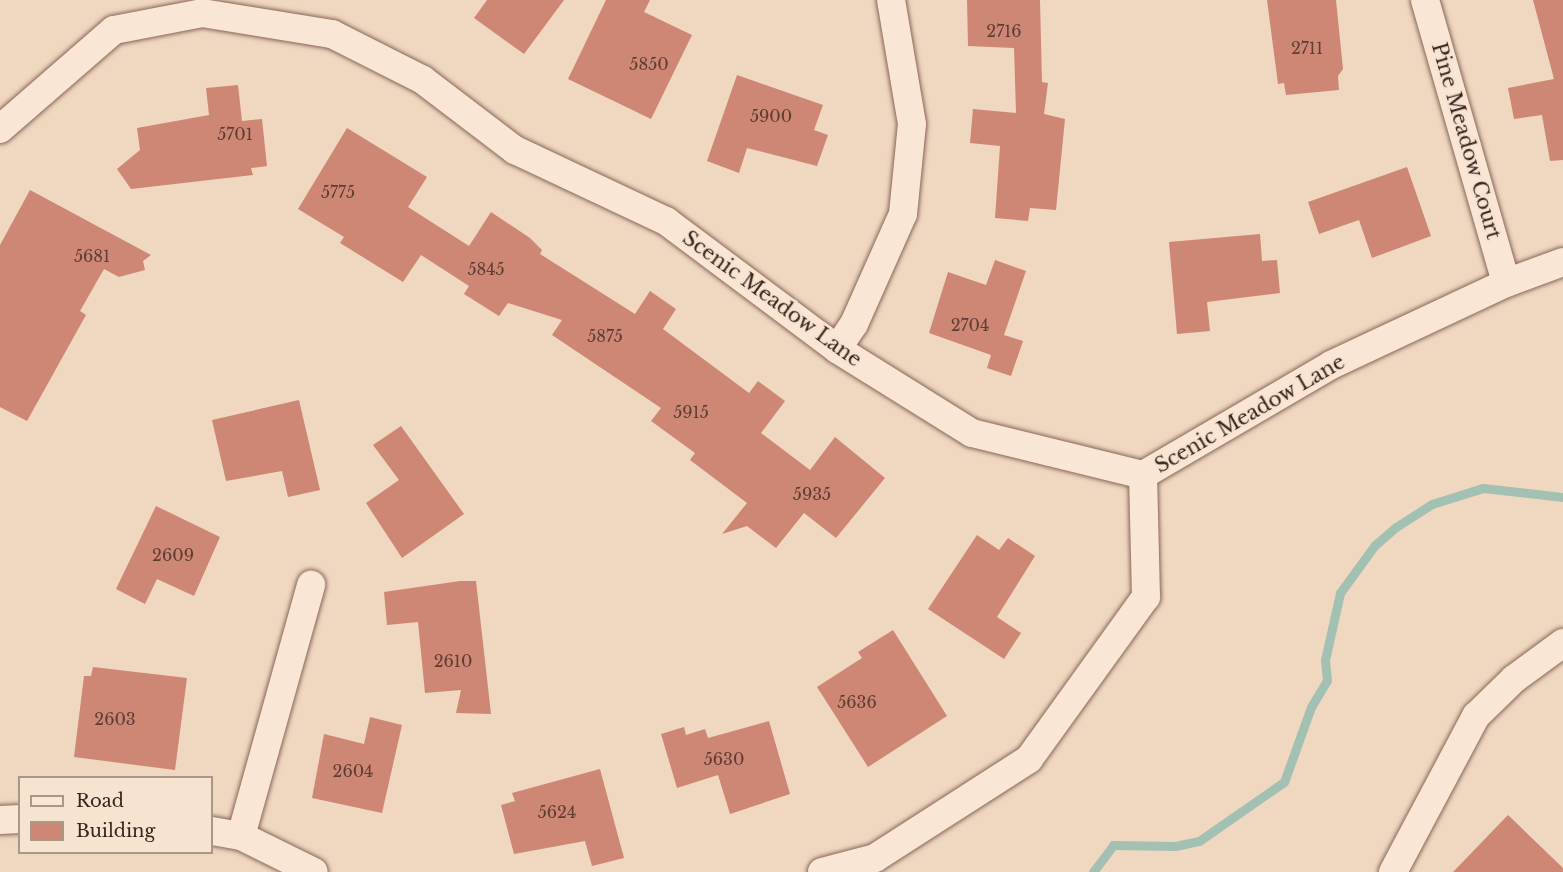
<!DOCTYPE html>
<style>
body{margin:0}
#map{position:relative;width:1563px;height:872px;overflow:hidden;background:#efd7c0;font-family:"Libre Baskerville",serif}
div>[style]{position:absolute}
.stream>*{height:9px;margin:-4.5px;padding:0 4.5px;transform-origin:4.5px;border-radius:4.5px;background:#a3c1b2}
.building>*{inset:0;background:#ce8775}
.roads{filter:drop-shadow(0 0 2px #896758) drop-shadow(0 0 2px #896758)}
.minor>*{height:28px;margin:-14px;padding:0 14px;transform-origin:14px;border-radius:14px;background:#fae6d4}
span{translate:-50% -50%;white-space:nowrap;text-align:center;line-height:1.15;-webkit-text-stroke:5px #f6e3d0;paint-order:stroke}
.number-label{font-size:16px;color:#5e3d33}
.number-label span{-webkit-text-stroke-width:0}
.street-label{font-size:20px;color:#38241d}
.legend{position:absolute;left:18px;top:776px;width:195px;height:78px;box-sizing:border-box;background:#f6e3d0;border:2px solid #aa9788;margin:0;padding:8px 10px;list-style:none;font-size:18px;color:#38241d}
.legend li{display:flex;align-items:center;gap:12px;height:30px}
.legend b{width:30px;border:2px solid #aa9788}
</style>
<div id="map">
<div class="stream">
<i style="left:1093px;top:872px;width:34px;rotate:-53deg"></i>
<i style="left:1113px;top:845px;width:62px;rotate:0.9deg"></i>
<i style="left:1175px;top:846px;width:25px;rotate:-12deg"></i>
<i style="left:1199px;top:841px;width:103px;rotate:-34.8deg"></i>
<i style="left:1284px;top:782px;width:80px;rotate:-70.2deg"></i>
<i style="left:1311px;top:707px;width:31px;rotate:-59deg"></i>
<i style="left:1327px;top:680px;width:20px;rotate:-96deg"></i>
<i style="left:1325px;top:660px;width:69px;rotate:-77.4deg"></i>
<i style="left:1340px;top:593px;width:58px;rotate:-54.1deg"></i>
<i style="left:1374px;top:546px;width:29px;rotate:-41deg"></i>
<i style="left:1396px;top:527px;width:43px;rotate:-32.6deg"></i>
<i style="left:1432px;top:504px;width:53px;rotate:-17.4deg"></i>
<i style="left:1483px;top:488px;width:81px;rotate:6.4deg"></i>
</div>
<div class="building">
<i style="clip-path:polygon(487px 0,564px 0,524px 54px,474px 18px)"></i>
<i style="clip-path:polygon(606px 0,650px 0,644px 12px,692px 35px,651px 119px,568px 79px)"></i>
<i style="clip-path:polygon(967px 0,1040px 0,1042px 82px,1048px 83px,1044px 114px,1065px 119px,1056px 210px,1030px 208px,1028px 221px,995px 218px,1000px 146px,970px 143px,973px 109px,1016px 113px,1014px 48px,968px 46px)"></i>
<i style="clip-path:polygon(1267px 0,1336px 0,1343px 69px,1338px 76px,1339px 90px,1286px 95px,1284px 83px,1278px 84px)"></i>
<i style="clip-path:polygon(1533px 0,1563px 0,1563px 160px,1550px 161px,1542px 115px,1514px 119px,1508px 88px,1554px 79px)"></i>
<i style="clip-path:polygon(737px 75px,823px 105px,814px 130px,828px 135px,817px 166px,747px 148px,739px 173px,707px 161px)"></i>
<i style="clip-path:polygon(238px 85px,242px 121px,262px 119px,267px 166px,251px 168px,253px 175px,131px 189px,117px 169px,140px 150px,137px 128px,209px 115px,206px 88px)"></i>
<i style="clip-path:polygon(347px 128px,427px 177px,408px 207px,469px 246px,491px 212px,530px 238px,542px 250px,540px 254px,635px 314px,650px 291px,676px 309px,663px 329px,749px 393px,758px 381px,785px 401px,761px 433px,810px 470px,835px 437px,885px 478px,836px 538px,804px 513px,776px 548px,747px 526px,722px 534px,747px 503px,690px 460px,695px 453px,651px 421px,661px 408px,552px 335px,562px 320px,508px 303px,499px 316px,464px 294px,469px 286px,421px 255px,403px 282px,340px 243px,344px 237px,298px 209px)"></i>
<i style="clip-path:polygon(1407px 167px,1431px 236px,1372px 258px,1359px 220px,1319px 234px,1308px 202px)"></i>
<i style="clip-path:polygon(30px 190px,151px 255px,143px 261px,145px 270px,119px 277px,104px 269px,80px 311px,86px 315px,27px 421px,0 407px,0 245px)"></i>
<i style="clip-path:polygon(1260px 234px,1262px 261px,1277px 260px,1280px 293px,1207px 302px,1210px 331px,1177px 334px,1169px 242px)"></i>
<i style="clip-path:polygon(995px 260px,1026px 271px,1004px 335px,1023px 341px,1011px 376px,987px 368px,991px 355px,929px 333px,948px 272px,986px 285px)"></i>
<i style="clip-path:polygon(299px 400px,320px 490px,288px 497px,282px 471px,226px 481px,212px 420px)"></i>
<i style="clip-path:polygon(401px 426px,464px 514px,402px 558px,366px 503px,399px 480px,373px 445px)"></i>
<i style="clip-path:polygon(156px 506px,220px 537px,194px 596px,157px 579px,145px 604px,116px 589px)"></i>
<i style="clip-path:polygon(977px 535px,999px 550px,1008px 538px,1035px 556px,997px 617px,1021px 633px,1004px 659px,928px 609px)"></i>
<i style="clip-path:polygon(460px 581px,476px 581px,491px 714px,456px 713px,461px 690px,425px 693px,418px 622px,387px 625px,384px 592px)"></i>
<i style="clip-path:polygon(893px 630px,947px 716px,868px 767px,817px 687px,862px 658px,858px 652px)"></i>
<i style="clip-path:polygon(93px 667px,187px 678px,175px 770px,74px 757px,84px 676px,91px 676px)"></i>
<i style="clip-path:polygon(370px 717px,402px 725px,382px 813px,312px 798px,324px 734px,364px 744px)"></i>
<i style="clip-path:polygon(769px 721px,790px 794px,730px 814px,718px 775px,677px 788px,661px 734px,684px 727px,686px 735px,705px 729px,708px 738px)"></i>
<i style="clip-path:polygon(600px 769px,624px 858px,592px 866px,585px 841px,514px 854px,501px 805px,515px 801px,512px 793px)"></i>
<i style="clip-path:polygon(1508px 815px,1563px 868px,1563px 872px,1453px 872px)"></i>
</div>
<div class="roads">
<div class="minor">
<i style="left:1425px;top:0;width:294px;rotate:74deg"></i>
<i style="left:0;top:129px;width:151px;rotate:-41deg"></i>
<i style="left:114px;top:30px;width:90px;rotate:-10.9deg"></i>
<i style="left:202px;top:13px;width:132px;rotate:9.2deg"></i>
<i style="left:332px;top:34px;width:102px;rotate:26.8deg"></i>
<i style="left:423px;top:80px;width:116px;rotate:37.3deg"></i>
<i style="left:515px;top:150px;width:167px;rotate:25.2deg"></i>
<i style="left:666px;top:221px;width:214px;rotate:36.8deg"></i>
<i style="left:837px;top:349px;width:159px;rotate:31.9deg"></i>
<i style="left:972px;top:433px;width:176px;rotate:13.8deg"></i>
<i style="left:1143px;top:475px;width:218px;rotate:-30.3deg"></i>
<i style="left:1331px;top:365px;width:193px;rotate:-25.1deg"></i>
<i style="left:1506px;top:283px;width:61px;rotate:-20.2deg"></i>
<i style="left:837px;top:349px;width:30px;rotate:-56deg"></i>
<i style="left:854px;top:324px;width:120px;rotate:-66deg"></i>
<i style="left:903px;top:214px;width:90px;rotate:-84.3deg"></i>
<i style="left:912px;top:124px;width:126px;rotate:-99.6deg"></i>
<i style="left:0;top:820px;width:20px;rotate:-3deg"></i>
<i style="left:212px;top:831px;width:29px;rotate:10deg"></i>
<i style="left:241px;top:836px;width:81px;rotate:26.3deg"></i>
<i style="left:241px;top:836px;width:261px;rotate:-74.4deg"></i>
<i style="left:822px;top:872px;width:55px;rotate:-14.8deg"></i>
<i style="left:875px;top:858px;width:183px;rotate:-32.7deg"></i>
<i style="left:1029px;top:759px;width:200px;rotate:-54.2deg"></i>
<i style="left:1146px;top:597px;width:122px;rotate:-91.4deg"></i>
<i style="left:1393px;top:872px;width:177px;rotate:-62deg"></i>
<i style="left:1476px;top:716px;width:53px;rotate:-44.2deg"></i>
<i style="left:1514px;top:679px;width:61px;rotate:-36.3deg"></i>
</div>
</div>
<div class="number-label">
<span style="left:1004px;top:31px">2716</span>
<span style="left:1307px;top:48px">2711</span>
<span style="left:649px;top:64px">5850</span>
<span style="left:771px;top:116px">5900</span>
<span style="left:235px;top:134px">5701</span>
<span style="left:338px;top:192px">5775</span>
<span style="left:92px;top:256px">5681</span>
<span style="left:486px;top:269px">5845</span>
<span style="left:970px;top:325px">2704</span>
<span style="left:605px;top:336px">5875</span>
<span style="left:691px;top:412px">5915</span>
<span style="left:812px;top:494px">5935</span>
<span style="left:173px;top:555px">2609</span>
<span style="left:453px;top:661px">2610</span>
<span style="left:857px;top:702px">5636</span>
<span style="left:115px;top:719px">2603</span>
<span style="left:724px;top:759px">5630</span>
<span style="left:353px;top:771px">2604</span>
<span style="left:557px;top:812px">5624</span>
</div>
<div class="street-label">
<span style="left:1466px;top:141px;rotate:74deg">Pine Meadow Court</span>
<span style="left:772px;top:299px;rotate:36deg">Scenic Meadow Lane</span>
<span style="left:1250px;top:414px;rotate:-30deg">Scenic Meadow Lane</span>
</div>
<ul class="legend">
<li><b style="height:8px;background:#fae6d4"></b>Road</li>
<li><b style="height:16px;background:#ce8775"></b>Building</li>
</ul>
</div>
